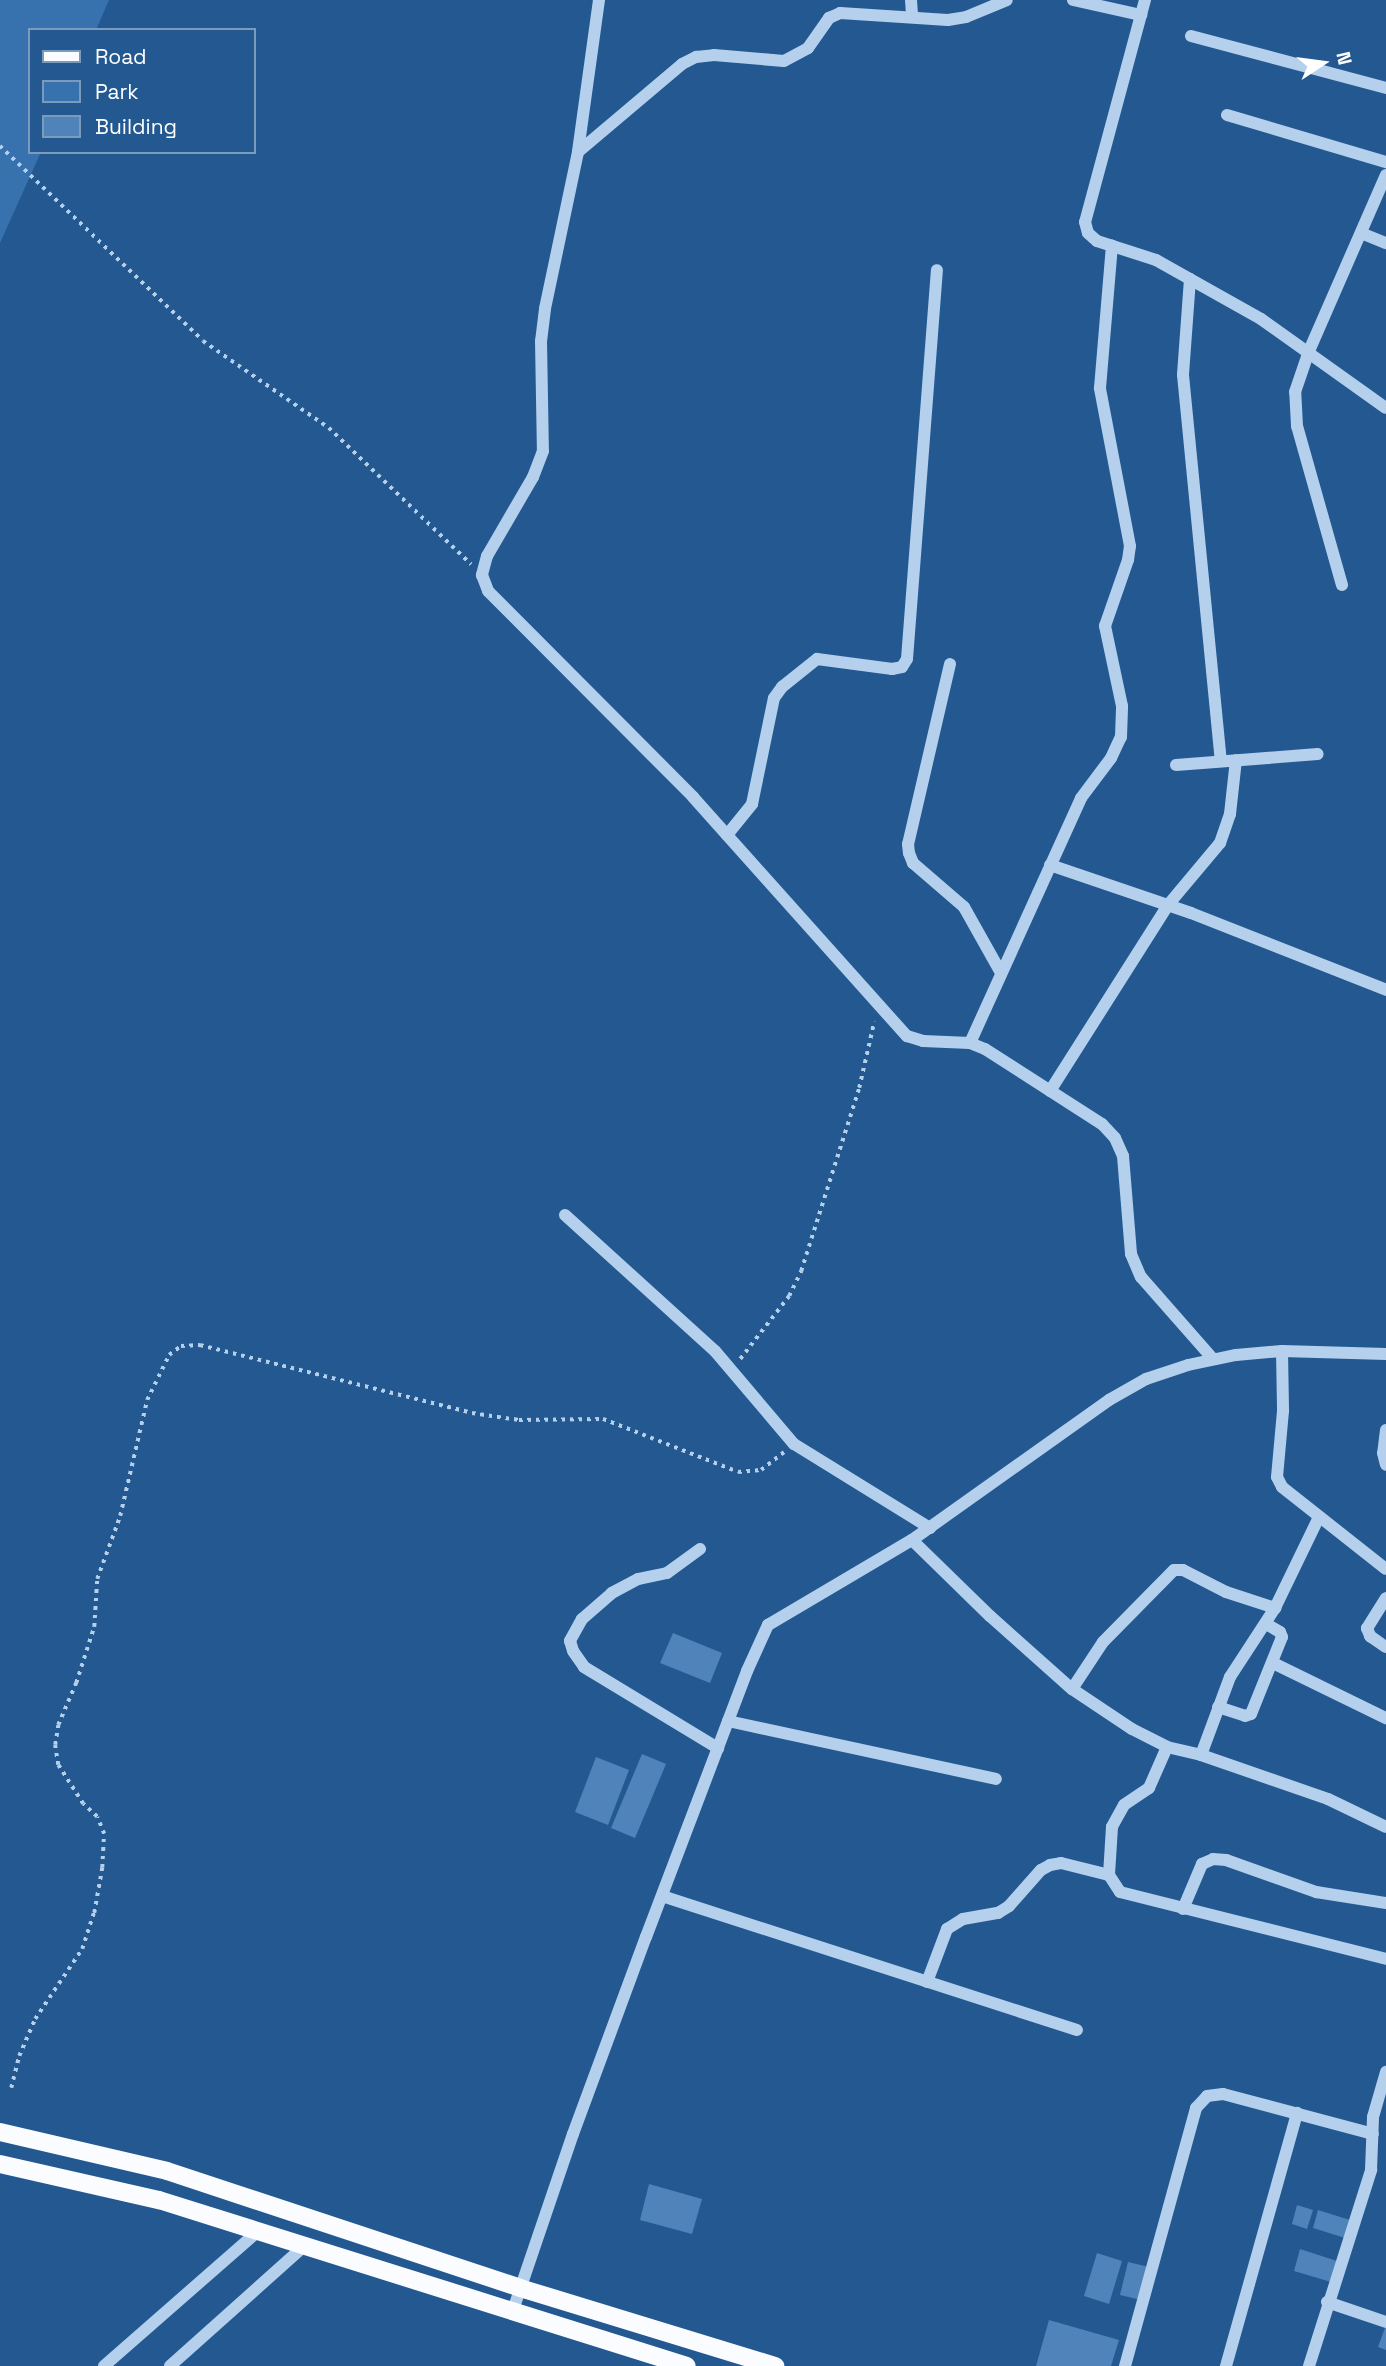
<!DOCTYPE html>
<style>
body{margin:0}
#map{position:relative;width:1386px;height:2366px;overflow:hidden;background:#235891;font-family:"Space Grotesk",sans-serif}
div>[style]{position:absolute}
.green>*{inset:0;background:#3772ae}
.building>*{inset:0;background:#5083b9}
.path>*{height:3.5px;margin-top:-1.75px;transform-origin:0;background:repeating-linear-gradient(90deg,#b4d0ec 0 3.5px,transparent 0 8.5px)}
.minor>*{height:12px;margin:-6px;padding:0 6px;transform-origin:6px;border-radius:6px;background:#b4d0ec}
.major>*{height:18px;margin:-9px;padding:0 9px;transform-origin:9px;border-radius:9px;background:#fafcff}
span{translate:-50% -50%;white-space:nowrap;text-align:center;line-height:1.15;-webkit-text-stroke:5px #235891;paint-order:stroke}
.legend{position:absolute;left:28px;top:28px;width:228px;height:126px;box-sizing:border-box;background:#235891;border:2px solid #7b9bbd;margin:0;padding:9px 12px;list-style:none;font-size:21px;color:#fff}
.legend li{display:flex;align-items:center;gap:14px;height:35px}
.legend b{width:35px;border:2px solid #7b9bbd}
.north{position:absolute;left:1288px;top:28px;width:70px;height:70px;-webkit-text-stroke:5px #235891;paint-order:stroke;rotate:77deg;font-size:19px;font-weight:700;line-height:28px;text-align:center;color:#fff}
.north::after{content:'';display:block;margin:auto;width:24px;height:32px;background:#fff;clip-path:polygon(50% 0,100% 100%,50% 72%,0 100%)}
</style>
<div id="map">
<div class="green">
<i style="clip-path:polygon(0 0,109px 0,96px 30px,30px 30px,30px 152px,41px 152px,0 243px)"></i>
</div>
<div class="building">
<i style="clip-path:polygon(673px 1633px,722px 1653px,710px 1683px,660px 1663px)"></i>
<i style="clip-path:polygon(642px 1754px,666px 1764px,635px 1838px,611px 1828px)"></i>
<i style="clip-path:polygon(596px 1757px,629px 1770px,608px 1825px,575px 1812px)"></i>
<i style="clip-path:polygon(649px 2184px,702px 2199px,692px 2234px,640px 2220px)"></i>
<i style="clip-path:polygon(1297px 2205px,1313px 2210px,1307px 2229px,1292px 2224px)"></i>
<i style="clip-path:polygon(1318px 2210px,1350px 2220px,1345px 2238px,1313px 2228px)"></i>
<i style="clip-path:polygon(1300px 2249px,1337px 2261px,1331px 2282px,1294px 2271px)"></i>
<i style="clip-path:polygon(1097px 2253px,1122px 2261px,1109px 2304px,1084px 2296px)"></i>
<i style="clip-path:polygon(1128px 2262px,1149px 2267px,1141px 2300px,1120px 2295px)"></i>
<i style="clip-path:polygon(1049px 2320px,1119px 2340px,1111px 2366px,1036px 2366px)"></i>
<i style="clip-path:polygon(1386px 2325px,1386px 2350px,1378px 2347px)"></i>
</div>
<div class="path">
<i style="left:0;top:146px;width:281px;rotate:43.8deg"></i>
<i style="left:203px;top:341px;width:153px;rotate:34.6deg"></i>
<i style="left:329px;top:428px;width:197px;rotate:43.8deg"></i>
<i style="left:740px;top:1359px;width:80px;rotate:-52.1deg"></i>
<i style="left:789px;top:1296px;width:28px;rotate:-64deg"></i>
<i style="left:801px;top:1271px;width:192px;rotate:-72.4deg"></i>
<i style="left:859px;top:1088px;width:68px;rotate:-77.2deg"></i>
<i style="left:11px;top:2088px;width:33px;rotate:-76deg"></i>
<i style="left:19px;top:2056px;width:40px;rotate:-66.6deg"></i>
<i style="left:35px;top:2019px;width:84px;rotate:-56.1deg"></i>
<i style="left:82px;top:1949px;width:38px;rotate:-72deg"></i>
<i style="left:94px;top:1913px;width:46px;rotate:-79.9deg"></i>
<i style="left:102px;top:1868px;width:34px;rotate:-87deg"></i>
<i style="left:104px;top:1834px;width:18px;rotate:-112deg"></i>
<i style="left:97px;top:1817px;width:19px;rotate:-137deg"></i>
<i style="left:83px;top:1804px;width:46px;rotate:-122.7deg"></i>
<i style="left:58px;top:1765px;width:20px;rotate:-99deg"></i>
<i style="left:55px;top:1745px;width:20px;rotate:-81deg"></i>
<i style="left:58px;top:1725px;width:46px;rotate:-66.8deg"></i>
<i style="left:76px;top:1683px;width:59px;rotate:-72.2deg"></i>
<i style="left:94px;top:1627px;width:48px;rotate:-86.4deg"></i>
<i style="left:97px;top:1579px;width:67px;rotate:-69.9deg"></i>
<i style="left:120px;top:1516px;width:119px;rotate:-76.9deg"></i>
<i style="left:147px;top:1400px;width:50px;rotate:-63.9deg"></i>
<i style="left:169px;top:1355px;width:15px;rotate:-37deg"></i>
<i style="left:181px;top:1346px;width:19px;rotate:-3deg"></i>
<i style="left:200px;top:1345px;width:280px;rotate:14deg"></i>
<i style="left:472px;top:1413px;width:48px;rotate:8.5deg"></i>
<i style="left:519px;top:1420px;width:84px;rotate:-0.7deg"></i>
<i style="left:603px;top:1419px;width:145px;rotate:21.4deg"></i>
<i style="left:738px;top:1472px;width:23px;rotate:-5deg"></i>
<i style="left:761px;top:1470px;width:29px;rotate:-38deg"></i>
</div>
<div class="minor">
<i style="left:599px;top:0;width:153px;rotate:97.9deg"></i>
<i style="left:578px;top:152px;width:160px;rotate:101.9deg"></i>
<i style="left:545px;top:309px;width:32px;rotate:97deg"></i>
<i style="left:541px;top:341px;width:110px;rotate:89deg"></i>
<i style="left:543px;top:451px;width:28px;rotate:111deg"></i>
<i style="left:533px;top:477px;width:91px;rotate:120.2deg"></i>
<i style="left:487px;top:556px;width:20px;rotate:105deg"></i>
<i style="left:482px;top:575px;width:17px;rotate:69deg"></i>
<i style="left:488px;top:591px;width:291px;rotate:45.1deg"></i>
<i style="left:693px;top:797px;width:321px;rotate:48.2deg"></i>
<i style="left:907px;top:1036px;width:17px;rotate:17deg"></i>
<i style="left:923px;top:1041px;width:47px;rotate:2.4deg"></i>
<i style="left:970px;top:1043px;width:16px;rotate:22deg"></i>
<i style="left:985px;top:1049px;width:139px;rotate:32.7deg"></i>
<i style="left:1102px;top:1124px;width:19px;rotate:47deg"></i>
<i style="left:1115px;top:1138px;width:20px;rotate:66deg"></i>
<i style="left:1123px;top:1156px;width:98px;rotate:85.3deg"></i>
<i style="left:1131px;top:1254px;width:25px;rotate:67deg"></i>
<i style="left:1141px;top:1277px;width:109px;rotate:48.7deg"></i>
<i style="left:911px;top:0;width:16px;rotate:86deg"></i>
<i style="left:1073px;top:0;width:70px;rotate:12.4deg"></i>
<i style="left:1145px;top:0;width:230px;rotate:105.1deg"></i>
<i style="left:1085px;top:222px;width:11px;rotate:75deg"></i>
<i style="left:1088px;top:233px;width:12px;rotate:42deg"></i>
<i style="left:1097px;top:241px;width:62px;rotate:17.9deg"></i>
<i style="left:1156px;top:260px;width:120px;rotate:29.3deg"></i>
<i style="left:1261px;top:319px;width:153px;rotate:35.5deg"></i>
<i style="left:1191px;top:36px;width:202px;rotate:14.9deg"></i>
<i style="left:1227px;top:115px;width:166px;rotate:16.5deg"></i>
<i style="left:578px;top:152px;width:136px;rotate:-40.2deg"></i>
<i style="left:682px;top:64px;width:16px;rotate:-27deg"></i>
<i style="left:696px;top:57px;width:18px;rotate:-6deg"></i>
<i style="left:714px;top:55px;width:70px;rotate:4.9deg"></i>
<i style="left:784px;top:61px;width:27px;rotate:-28deg"></i>
<i style="left:808px;top:48px;width:37px;rotate:-55deg"></i>
<i style="left:829px;top:18px;width:12px;rotate:-24deg"></i>
<i style="left:840px;top:13px;width:108px;rotate:3.7deg"></i>
<i style="left:948px;top:20px;width:18px;rotate:-9deg"></i>
<i style="left:966px;top:17px;width:44px;rotate:-22.5deg"></i>
<i style="left:1361px;top:233px;width:27px;rotate:22deg"></i>
<i style="left:1190px;top:279px;width:96px;rotate:94.2deg"></i>
<i style="left:1183px;top:375px;width:388px;rotate:84.4deg"></i>
<i style="left:1342px;top:585px;width:165px;rotate:-105.8deg"></i>
<i style="left:1297px;top:426px;width:34px;rotate:-93deg"></i>
<i style="left:1295px;top:392px;width:43px;rotate:-71.1deg"></i>
<i style="left:1309px;top:351px;width:192px;rotate:-66.4deg"></i>
<i style="left:950px;top:664px;width:185px;rotate:103.1deg"></i>
<i style="left:908px;top:844px;width:9px;rotate:84deg"></i>
<i style="left:909px;top:853px;width:11px;rotate:68deg"></i>
<i style="left:913px;top:863px;width:67px;rotate:40.8deg"></i>
<i style="left:964px;top:907px;width:76px;rotate:60.7deg"></i>
<i style="left:1176px;top:765px;width:142px;rotate:-4.4deg"></i>
<i style="left:727px;top:835px;width:40px;rotate:-51deg"></i>
<i style="left:752px;top:804px;width:108px;rotate:-78.3deg"></i>
<i style="left:774px;top:698px;width:14px;rotate:-54deg"></i>
<i style="left:782px;top:687px;width:45px;rotate:-38.7deg"></i>
<i style="left:817px;top:659px;width:76px;rotate:7.6deg"></i>
<i style="left:892px;top:669px;width:10px;rotate:-11deg"></i>
<i style="left:902px;top:667px;width:9px;rotate:-58deg"></i>
<i style="left:907px;top:659px;width:390px;rotate:-85.6deg"></i>
<i style="left:1050px;top:865px;width:149px;rotate:18.8deg"></i>
<i style="left:1191px;top:913px;width:210px;rotate:21.5deg"></i>
<i style="left:970px;top:1043px;width:269px;rotate:-65.6deg"></i>
<i style="left:1081px;top:798px;width:50px;rotate:-53.1deg"></i>
<i style="left:1111px;top:758px;width:23px;rotate:-65deg"></i>
<i style="left:1121px;top:737px;width:31px;rotate:-88deg"></i>
<i style="left:1122px;top:706px;width:82px;rotate:-102deg"></i>
<i style="left:1105px;top:626px;width:70px;rotate:-70.8deg"></i>
<i style="left:1128px;top:560px;width:14px;rotate:-82deg"></i>
<i style="left:1130px;top:546px;width:161px;rotate:-100.8deg"></i>
<i style="left:1100px;top:388px;width:143px;rotate:-85.2deg"></i>
<i style="left:1050px;top:1091px;width:220px;rotate:-57.6deg"></i>
<i style="left:1168px;top:905px;width:81px;rotate:-50deg"></i>
<i style="left:1220px;top:843px;width:31px;rotate:-71deg"></i>
<i style="left:1230px;top:814px;width:54px;rotate:-83.7deg"></i>
<i style="left:565px;top:1215px;width:202px;rotate:42.2deg"></i>
<i style="left:715px;top:1351px;width:122px;rotate:49.7deg"></i>
<i style="left:794px;top:1444px;width:160px;rotate:31.7deg"></i>
<i style="left:1282px;top:1351px;width:60px;rotate:89deg"></i>
<i style="left:1283px;top:1411px;width:66px;rotate:95.2deg"></i>
<i style="left:1277px;top:1477px;width:11px;rotate:63deg"></i>
<i style="left:1282px;top:1487px;width:132px;rotate:38.3deg"></i>
<i style="left:1386px;top:1430px;width:23px;rotate:97deg"></i>
<i style="left:1383px;top:1453px;width:12px;rotate:76deg"></i>
<i style="left:912px;top:1540px;width:109px;rotate:44.3deg"></i>
<i style="left:990px;top:1616px;width:110px;rotate:41.7deg"></i>
<i style="left:1072px;top:1689px;width:72px;rotate:33.7deg"></i>
<i style="left:1132px;top:1729px;width:39px;rotate:27deg"></i>
<i style="left:1167px;top:1747px;width:35px;rotate:13deg"></i>
<i style="left:1201px;top:1755px;width:134px;rotate:19.1deg"></i>
<i style="left:1328px;top:1799px;width:64px;rotate:25.8deg"></i>
<i style="left:700px;top:1549px;width:41px;rotate:144deg"></i>
<i style="left:667px;top:1573px;width:30px;rotate:168deg"></i>
<i style="left:638px;top:1579px;width:30px;rotate:152deg"></i>
<i style="left:612px;top:1593px;width:40px;rotate:139deg"></i>
<i style="left:582px;top:1619px;width:25px;rotate:119deg"></i>
<i style="left:570px;top:1641px;width:10px;rotate:73deg"></i>
<i style="left:573px;top:1651px;width:19px;rotate:55deg"></i>
<i style="left:584px;top:1667px;width:157px;rotate:31.2deg"></i>
<i style="left:1386px;top:1598px;width:36px;rotate:122deg"></i>
<i style="left:1367px;top:1628px;width:9px;rotate:69deg"></i>
<i style="left:1370px;top:1636px;width:19px;rotate:35deg"></i>
<i style="left:1273px;top:1663px;width:126px;rotate:26deg"></i>
<i style="left:1072px;top:1689px;width:56px;rotate:-56.6deg"></i>
<i style="left:1103px;top:1642px;width:101px;rotate:-45.4deg"></i>
<i style="left:1174px;top:1570px;width:9px"></i>
<i style="left:1183px;top:1570px;width:48px;rotate:27.1deg"></i>
<i style="left:1226px;top:1592px;width:52px;rotate:18.1deg"></i>
<i style="left:1218px;top:1707px;width:28px;rotate:18deg"></i>
<i style="left:1245px;top:1716px;width:6px;rotate:-18deg"></i>
<i style="left:1251px;top:1714px;width:83px;rotate:-68.1deg"></i>
<i style="left:1282px;top:1637px;width:5px;rotate:-112deg"></i>
<i style="left:1280px;top:1632px;width:16px;rotate:-150deg"></i>
<i style="left:728px;top:1721px;width:274px;rotate:12.2deg"></i>
<i style="left:1167px;top:1747px;width:45px;rotate:113.7deg"></i>
<i style="left:1149px;top:1788px;width:30px;rotate:146deg"></i>
<i style="left:1124px;top:1805px;width:25px;rotate:119deg"></i>
<i style="left:1112px;top:1827px;width:48px;rotate:93.6deg"></i>
<i style="left:1109px;top:1875px;width:20px;rotate:57deg"></i>
<i style="left:1120px;top:1892px;width:274px;rotate:14.1deg"></i>
<i style="left:1201px;top:1755px;width:83px;rotate:-69.6deg"></i>
<i style="left:1230px;top:1677px;width:82px;rotate:-56.9deg"></i>
<i style="left:1275px;top:1608px;width:101px;rotate:-64.2deg"></i>
<i style="left:662px;top:1896px;width:436px;rotate:17.9deg"></i>
<i style="left:1183px;top:1909px;width:49px;rotate:-67.1deg"></i>
<i style="left:1202px;top:1864px;width:12px;rotate:-24deg"></i>
<i style="left:1213px;top:1859px;width:13px;rotate:4deg"></i>
<i style="left:1226px;top:1860px;width:96px;rotate:19.6deg"></i>
<i style="left:1316px;top:1892px;width:71px;rotate:8.9deg"></i>
<i style="left:927px;top:1982px;width:57px;rotate:-69.3deg"></i>
<i style="left:947px;top:1929px;width:19px;rotate:-32deg"></i>
<i style="left:963px;top:1919px;width:36px;rotate:-10deg"></i>
<i style="left:998px;top:1913px;width:13px;rotate:-32deg"></i>
<i style="left:1009px;top:1906px;width:48px;rotate:-48.4deg"></i>
<i style="left:1041px;top:1870px;width:10px;rotate:-29deg"></i>
<i style="left:1050px;top:1865px;width:11px;rotate:-10deg"></i>
<i style="left:1061px;top:1863px;width:49px;rotate:14deg"></i>
<i style="left:1327px;top:2302px;width:62px;rotate:18.7deg"></i>
<i style="left:512px;top:2313px;width:189px;rotate:-71.2deg"></i>
<i style="left:573px;top:2134px;width:210px;rotate:-69.7deg"></i>
<i style="left:646px;top:1937px;width:285px;rotate:-69.2deg"></i>
<i style="left:747px;top:1671px;width:51px;rotate:-65.5deg"></i>
<i style="left:768px;top:1625px;width:167px;rotate:-30.6deg"></i>
<i style="left:912px;top:1540px;width:242px;rotate:-35.4deg"></i>
<i style="left:1109px;top:1400px;width:43px;rotate:-29.6deg"></i>
<i style="left:1146px;top:1379px;width:44px;rotate:-18.4deg"></i>
<i style="left:1188px;top:1365px;width:49px;rotate:-11.8deg"></i>
<i style="left:1236px;top:1355px;width:46px;rotate:-5deg"></i>
<i style="left:1282px;top:1351px;width:104px;rotate:1.7deg"></i>
<i style="left:104px;top:2366px;width:203px;rotate:-41.2deg"></i>
<i style="left:170px;top:2366px;width:180px;rotate:-41.8deg"></i>
<i style="left:1125px;top:2366px;width:268px;rotate:-74.6deg"></i>
<i style="left:1196px;top:2108px;width:16px;rotate:-47deg"></i>
<i style="left:1207px;top:2096px;width:16px;rotate:-7deg"></i>
<i style="left:1223px;top:2094px;width:155px;rotate:14.9deg"></i>
<i style="left:1226px;top:2366px;width:263px;rotate:-74.3deg"></i>
<i style="left:1309px;top:2366px;width:206px;rotate:-72.4deg"></i>
<i style="left:1371px;top:2170px;width:53px;rotate:-87.8deg"></i>
<i style="left:1373px;top:2117px;width:47px;rotate:-73.9deg"></i>
</div>
<div class="major">
<i style="left:0;top:2132px;width:171px;rotate:13.1deg"></i>
<i style="left:167px;top:2171px;width:372px;rotate:18.3deg"></i>
<i style="left:520px;top:2288px;width:267px;rotate:17deg"></i>
<i style="left:0;top:2164px;width:163px;rotate:12.8deg"></i>
<i style="left:159px;top:2200px;width:553px;rotate:17.45deg"></i>
</div>
<ul class="legend">
<li><b style="height:9px;background:#fafcff"></b>Road</li>
<li><b style="height:19px;background:#3772ae"></b>Park</li>
<li><b style="height:19px;background:#5083b9"></b>Building</li>
</ul>
<div class="north">N</div>
</div>
